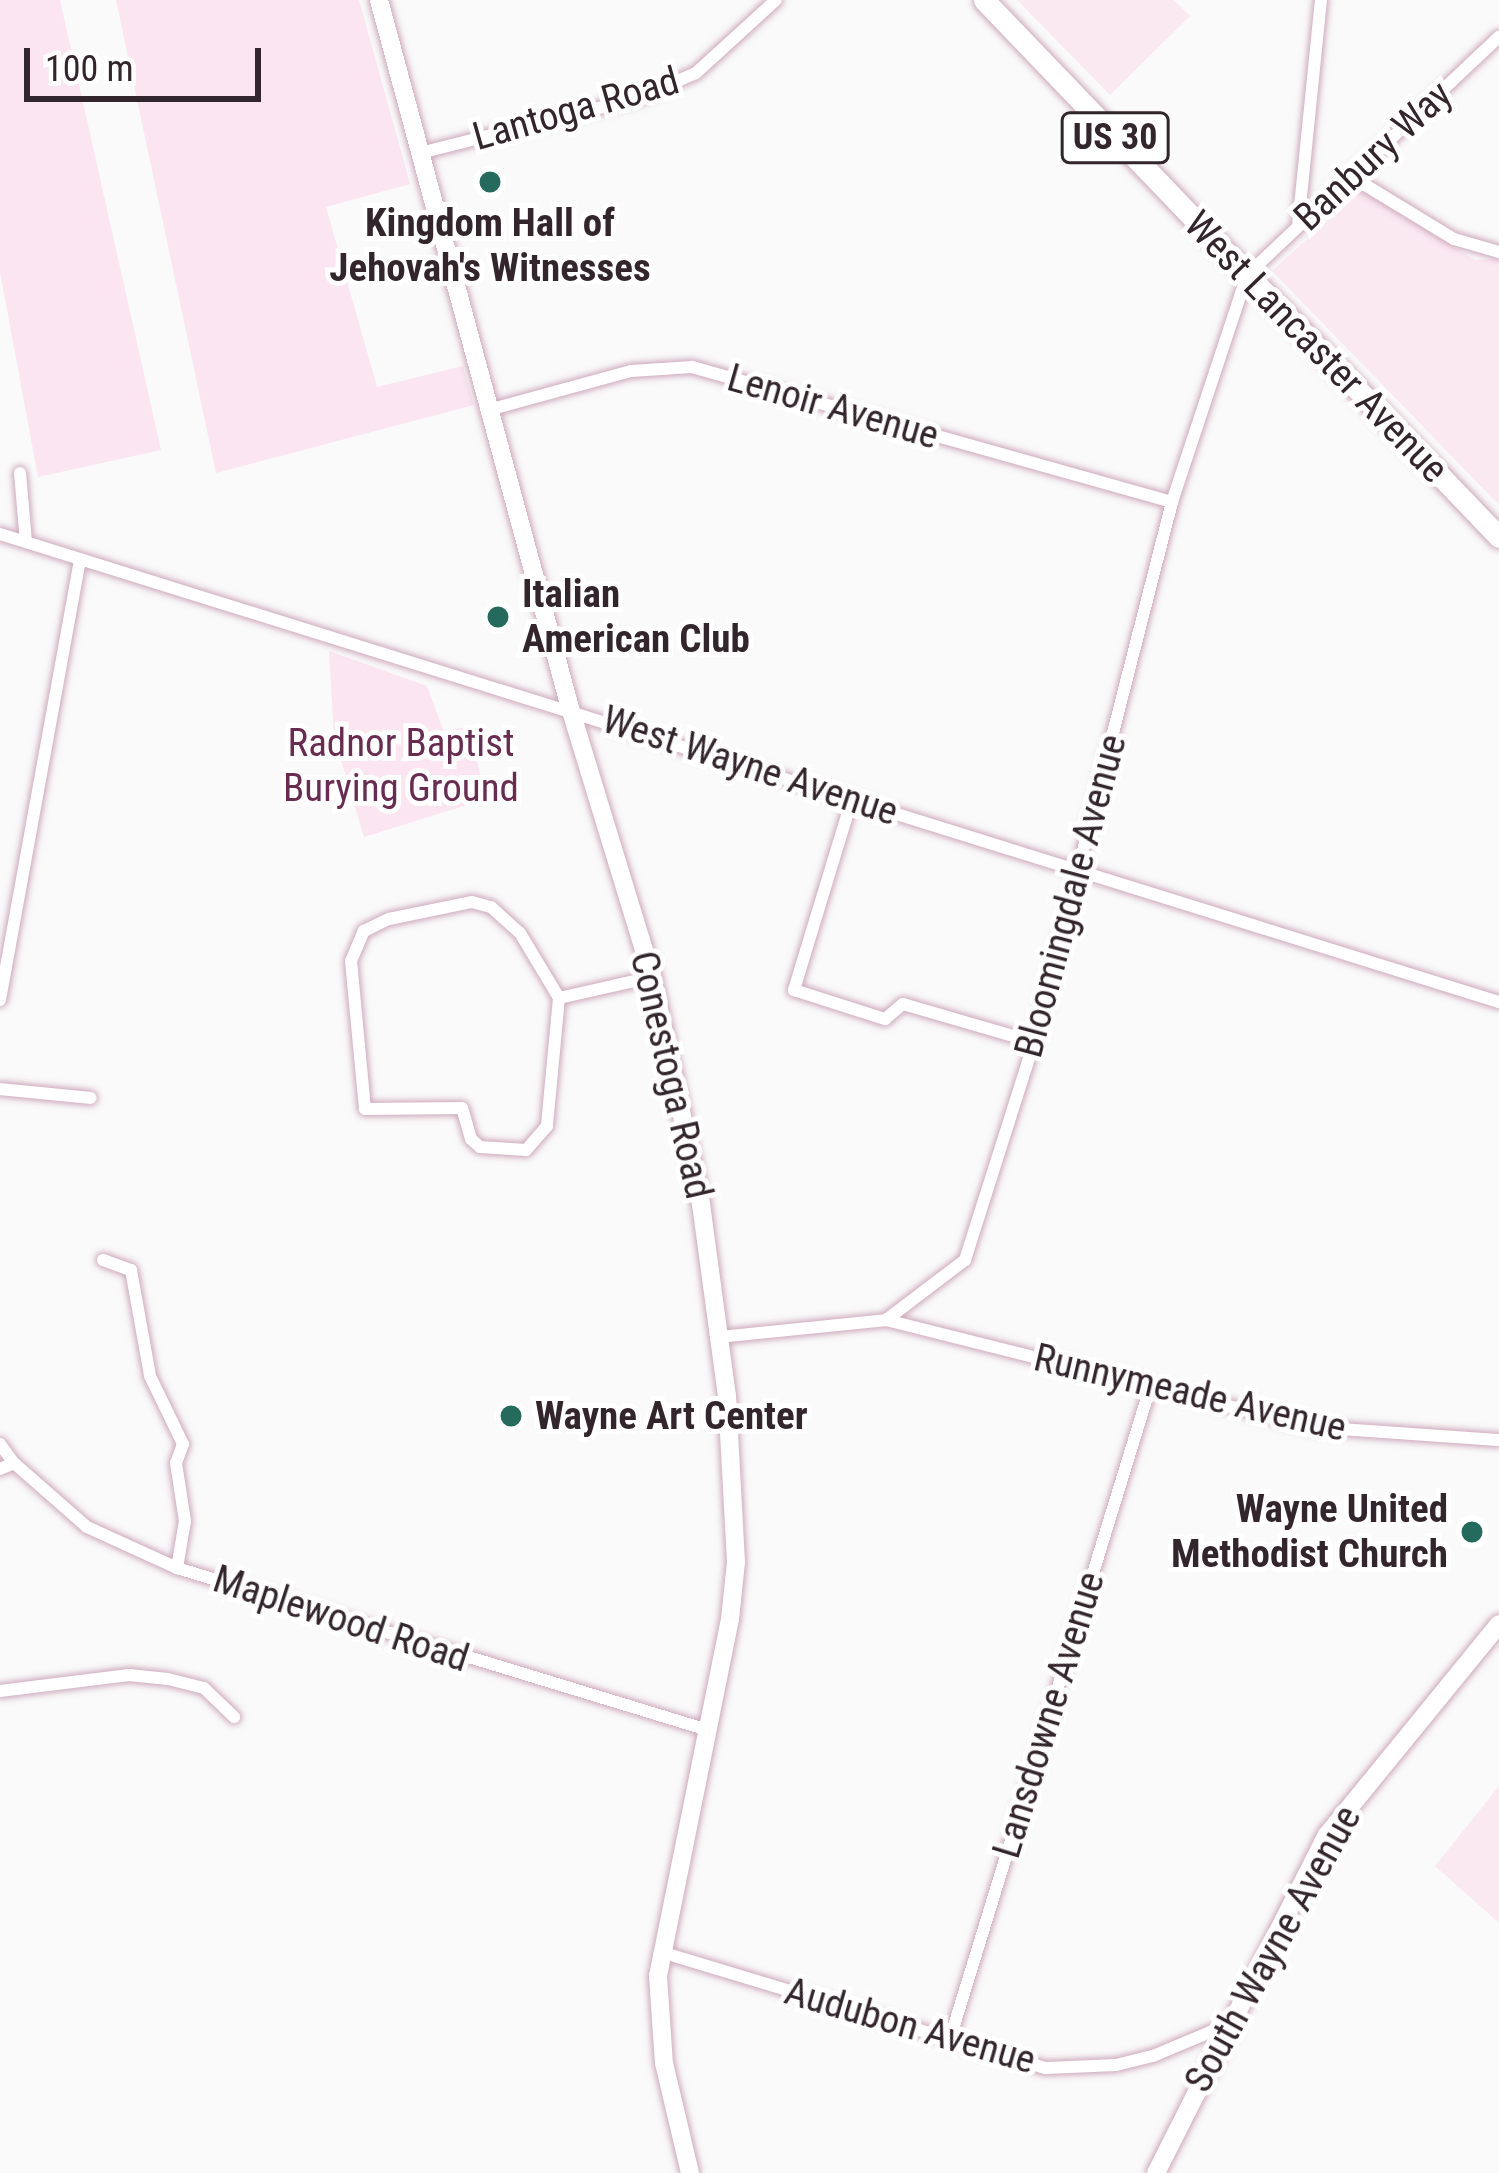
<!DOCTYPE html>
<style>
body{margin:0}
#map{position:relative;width:1499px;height:2173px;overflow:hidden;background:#fafafa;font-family:"Roboto Condensed",sans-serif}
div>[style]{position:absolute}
.built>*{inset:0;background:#fbe9f2}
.green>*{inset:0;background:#fae5f0}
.roads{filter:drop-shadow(0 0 3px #ceaabc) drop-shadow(0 0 3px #ceaabc)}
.street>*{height:12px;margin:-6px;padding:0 6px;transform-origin:6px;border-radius:6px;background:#fff}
.secondary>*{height:18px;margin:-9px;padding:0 9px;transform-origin:9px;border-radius:9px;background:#fff}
.highway>*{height:21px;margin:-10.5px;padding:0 10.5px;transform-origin:10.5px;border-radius:10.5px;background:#fff}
.dots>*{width:33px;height:33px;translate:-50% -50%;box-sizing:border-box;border:6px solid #fff;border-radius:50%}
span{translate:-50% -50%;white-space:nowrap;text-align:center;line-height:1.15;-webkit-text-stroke:10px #fff;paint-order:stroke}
.shield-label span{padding:3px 9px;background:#fff;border:3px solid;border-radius:9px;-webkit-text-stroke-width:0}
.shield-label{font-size:36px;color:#33252c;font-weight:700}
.street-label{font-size:39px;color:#33252c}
.poi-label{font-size:39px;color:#33252c;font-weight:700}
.left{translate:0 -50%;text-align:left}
.right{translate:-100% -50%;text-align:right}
.park-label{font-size:39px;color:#692b50}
.scale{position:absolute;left:24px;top:48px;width:237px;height:54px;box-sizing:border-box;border:6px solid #33252c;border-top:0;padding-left:15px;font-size:36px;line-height:42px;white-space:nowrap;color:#33252c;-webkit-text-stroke:9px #fff;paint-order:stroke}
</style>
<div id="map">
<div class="built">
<i style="clip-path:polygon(1017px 0,1174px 0,1190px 16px,1110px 95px)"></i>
<i style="clip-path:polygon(1361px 190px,1475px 260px,1499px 259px,1499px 505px,1272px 271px)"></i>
<i style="clip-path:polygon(1499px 1786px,1499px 1923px,1435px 1866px)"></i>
</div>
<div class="green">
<i style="clip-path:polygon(0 0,60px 0,161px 450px,38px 477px,0 272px)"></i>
<i style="clip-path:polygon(116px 0,359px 0,410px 184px,326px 207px,377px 387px,463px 366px,474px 405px,216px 473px)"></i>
<i style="clip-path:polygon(329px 651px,427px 686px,444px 732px,469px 726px,486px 799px,364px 837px,334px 736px)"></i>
</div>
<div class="roads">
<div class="street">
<i style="left:420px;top:153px;width:226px;rotate:-14.1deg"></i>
<i style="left:639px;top:98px;width:62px;rotate:-23.7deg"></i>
<i style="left:696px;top:73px;width:108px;rotate:-42.4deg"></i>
<i style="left:1352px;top:177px;width:119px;rotate:31.3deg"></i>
<i style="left:1454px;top:239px;width:47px;rotate:16.1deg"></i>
<i style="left:1298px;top:226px;width:227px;rotate:-84.2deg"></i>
<i style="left:492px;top:409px;width:144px;rotate:-15.3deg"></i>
<i style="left:631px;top:371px;width:61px;rotate:-3.8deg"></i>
<i style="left:692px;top:367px;width:499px;rotate:15.7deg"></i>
<i style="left:20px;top:473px;width:69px;rotate:85deg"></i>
<i style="left:0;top:534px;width:1570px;rotate:17.34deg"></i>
<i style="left:852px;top:799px;width:200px;rotate:106.9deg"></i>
<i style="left:794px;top:990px;width:96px;rotate:17.7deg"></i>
<i style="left:885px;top:1019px;width:23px;rotate:-40deg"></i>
<i style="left:903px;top:1004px;width:136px;rotate:16.2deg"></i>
<i style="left:559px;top:998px;width:129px;rotate:95.4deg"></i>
<i style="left:547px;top:1126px;width:32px;rotate:131deg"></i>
<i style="left:526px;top:1150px;width:46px;rotate:-176.3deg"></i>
<i style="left:480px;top:1147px;width:12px;rotate:-138deg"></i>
<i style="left:471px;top:1139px;width:32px;rotate:-106deg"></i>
<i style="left:462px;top:1108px;width:97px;rotate:179.4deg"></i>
<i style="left:365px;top:1109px;width:149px;rotate:-95.4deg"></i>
<i style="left:351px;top:961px;width:33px;rotate:-67deg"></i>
<i style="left:364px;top:931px;width:28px;rotate:-26deg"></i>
<i style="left:389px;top:919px;width:85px;rotate:-11.6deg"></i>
<i style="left:472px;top:902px;width:20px;rotate:15deg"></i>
<i style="left:491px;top:907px;width:39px;rotate:42deg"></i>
<i style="left:520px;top:933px;width:76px;rotate:59deg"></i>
<i style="left:559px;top:998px;width:95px;rotate:-12.7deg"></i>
<i style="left:0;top:1000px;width:448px;rotate:-79.7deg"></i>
<i style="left:0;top:1089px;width:91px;rotate:5.6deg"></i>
<i style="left:103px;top:1260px;width:30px;rotate:20deg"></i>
<i style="left:131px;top:1270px;width:108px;rotate:79.8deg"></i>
<i style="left:150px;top:1376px;width:76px;rotate:64.1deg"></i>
<i style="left:183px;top:1444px;width:20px;rotate:110deg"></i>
<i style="left:176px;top:1463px;width:59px;rotate:81.2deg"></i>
<i style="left:185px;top:1521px;width:48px;rotate:99.7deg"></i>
<i style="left:886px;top:1320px;width:438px;rotate:14.1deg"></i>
<i style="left:1311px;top:1427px;width:188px;rotate:4deg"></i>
<i style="left:719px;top:1337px;width:168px;rotate:-5.8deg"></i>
<i style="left:886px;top:1320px;width:99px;rotate:-37.2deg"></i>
<i style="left:965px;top:1260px;width:229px;rotate:-72.4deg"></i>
<i style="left:1034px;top:1042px;width:557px;rotate:-75.66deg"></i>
<i style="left:1172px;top:502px;width:239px;rotate:-71.7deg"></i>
<i style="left:1247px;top:275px;width:347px;rotate:-43.4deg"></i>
<i style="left:0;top:1444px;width:24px;rotate:54deg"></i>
<i style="left:0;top:1469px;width:15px;rotate:-23deg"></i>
<i style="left:14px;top:1463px;width:97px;rotate:41.2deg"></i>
<i style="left:87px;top:1527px;width:99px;rotate:24.5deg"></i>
<i style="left:177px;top:1568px;width:555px;rotate:16.97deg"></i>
<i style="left:0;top:1691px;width:130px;rotate:-7.1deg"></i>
<i style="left:129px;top:1675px;width:39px;rotate:6deg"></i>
<i style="left:168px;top:1679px;width:37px;rotate:14deg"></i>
<i style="left:204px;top:1688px;width:42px;rotate:44deg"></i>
<i style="left:661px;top:1952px;width:402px;rotate:16.8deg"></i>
<i style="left:1046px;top:2068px;width:70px;rotate:-2.5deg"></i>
<i style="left:1116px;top:2065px;width:38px;rotate:-14deg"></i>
<i style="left:1153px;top:2056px;width:82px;rotate:-22.8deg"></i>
<i style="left:949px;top:2042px;width:684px;rotate:-72.92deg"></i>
</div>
<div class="secondary">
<i style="left:379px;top:0;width:733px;rotate:74.9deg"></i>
<i style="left:570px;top:708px;width:281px;rotate:73deg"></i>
<i style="left:652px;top:977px;width:232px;rotate:77.8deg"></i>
<i style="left:701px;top:1204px;width:194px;rotate:82.3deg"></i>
<i style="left:727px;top:1396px;width:166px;rotate:86.9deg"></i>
<i style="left:736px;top:1562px;width:57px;rotate:96deg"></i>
<i style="left:730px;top:1619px;width:364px;rotate:101.4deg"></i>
<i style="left:658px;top:1976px;width:87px;rotate:86.1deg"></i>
<i style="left:664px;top:2063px;width:113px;rotate:76.7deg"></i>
<i style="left:1156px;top:2173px;width:379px;rotate:-63.2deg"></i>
<i style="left:1327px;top:1835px;width:272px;rotate:-50.8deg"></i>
</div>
<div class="highway">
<i style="left:984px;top:0;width:744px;rotate:46.2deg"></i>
</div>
</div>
<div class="dots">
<i style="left:490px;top:182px;background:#246a5d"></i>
<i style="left:498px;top:617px;background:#246a5d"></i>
<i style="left:511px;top:1416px;background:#246a5d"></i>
<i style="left:1472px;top:1532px;background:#246a5d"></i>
</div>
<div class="shield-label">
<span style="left:1115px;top:138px">US 30</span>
</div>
<div class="street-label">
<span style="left:576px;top:109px;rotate:-16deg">Lantoga Road</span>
<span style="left:1373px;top:156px;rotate:-43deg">Banbury Way</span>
<span style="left:1316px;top:347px;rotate:46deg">West Lancaster Avenue</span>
<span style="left:833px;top:407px;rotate:16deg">Lenoir Avenue</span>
<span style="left:750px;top:766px;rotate:18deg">West Wayne Avenue</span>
<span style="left:1071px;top:896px;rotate:-75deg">Bloomingdale Avenue</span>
<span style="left:671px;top:1075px;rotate:77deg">Conestoga Road</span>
<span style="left:1190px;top:1393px;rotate:13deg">Runnymeade Avenue</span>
<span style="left:341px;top:1619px;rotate:18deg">Maplewood Road</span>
<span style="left:1049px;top:1715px;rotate:-73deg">Lansdowne Avenue</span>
<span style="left:1273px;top:1949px;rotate:-61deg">South Wayne Avenue</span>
<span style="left:910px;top:2026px;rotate:16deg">Audubon Avenue</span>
</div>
<div class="poi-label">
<span style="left:490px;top:246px">Kingdom Hall of<br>Jehovah's Witnesses</span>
<span class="left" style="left:522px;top:617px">Italian<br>American Club</span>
<span class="left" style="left:535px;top:1416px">Wayne Art Center</span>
<span class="right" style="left:1448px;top:1532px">Wayne United<br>Methodist Church</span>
</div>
<div class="park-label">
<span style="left:401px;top:766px">Radnor Baptist<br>Burying Ground</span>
</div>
<div class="scale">100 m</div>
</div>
